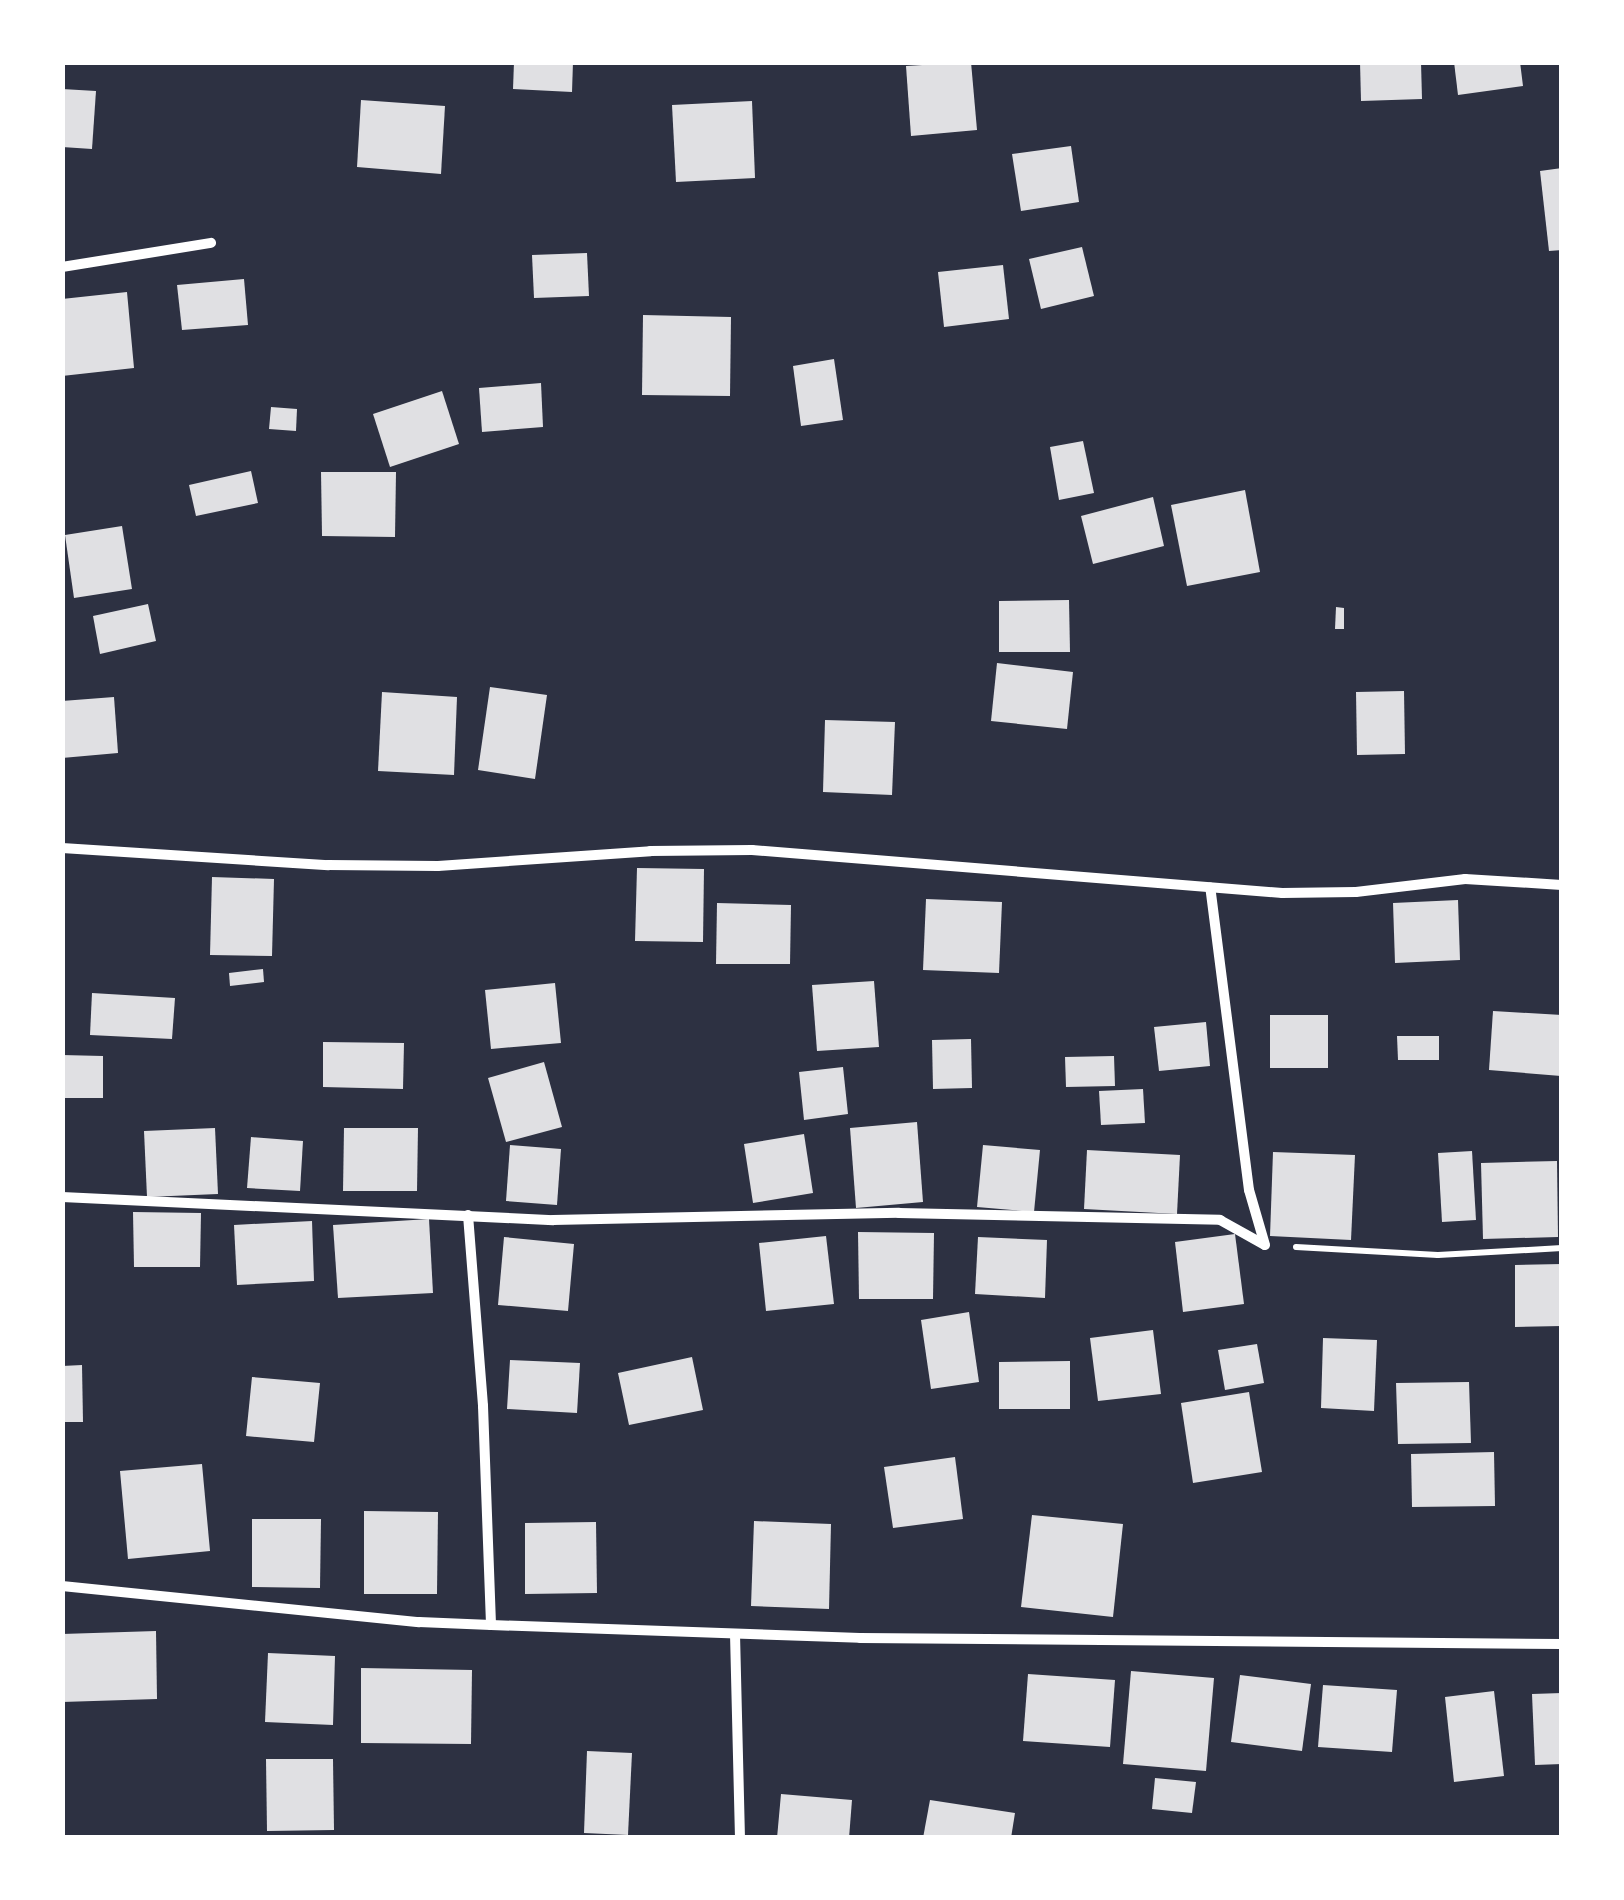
<!DOCTYPE html>
<style>
body{margin:0}
#map{position:relative;width:1624px;height:1900px;overflow:hidden;background:#2d3142;font-family:"Sofia Sans Condensed",sans-serif}
div>[style]{position:absolute}
.building>*{inset:0;background:#e0e0e3}
.path>*{height:6px;margin:-3px;padding:0 3px;transform-origin:3px;border-radius:3px;background:#fff}
.minor>*{height:10px;margin:-5px;padding:0 5px;transform-origin:5px;border-radius:5px;background:#fff}
span{translate:-50% -50%;white-space:nowrap;text-align:center;line-height:1.15;-webkit-text-stroke:10px #fff;paint-order:stroke}
.frame{position:absolute;inset:0;border:65px solid #fff;pointer-events:none}
</style>
<div id="map">
<div class="building">
<i style="clip-path:polygon(514px 62px,573px 62px,572px 92px,513px 89px)"></i>
<i style="clip-path:polygon(971px 62px,977px 130px,911px 136px,906px 66px)"></i>
<i style="clip-path:polygon(1360px 62px,1421px 62px,1422px 99px,1361px 101px)"></i>
<i style="clip-path:polygon(1454px 62px,1520px 62px,1523px 86px,1458px 95px)"></i>
<i style="clip-path:polygon(62px 89px,96px 91px,92px 149px,62px 147px)"></i>
<i style="clip-path:polygon(361px 100px,445px 106px,441px 174px,357px 167px)"></i>
<i style="clip-path:polygon(752px 101px,755px 178px,676px 182px,672px 105px)"></i>
<i style="clip-path:polygon(1071px 146px,1079px 202px,1021px 211px,1012px 154px)"></i>
<i style="clip-path:polygon(1562px 168px,1562px 250px,1549px 251px,1540px 171px)"></i>
<i style="clip-path:polygon(1082px 247px,1094px 296px,1041px 309px,1029px 259px)"></i>
<i style="clip-path:polygon(587px 253px,589px 296px,534px 298px,532px 255px)"></i>
<i style="clip-path:polygon(1003px 265px,1009px 319px,944px 327px,938px 272px)"></i>
<i style="clip-path:polygon(244px 279px,248px 325px,182px 330px,177px 285px)"></i>
<i style="clip-path:polygon(127px 292px,134px 368px,62px 376px,62px 299px)"></i>
<i style="clip-path:polygon(643px 315px,731px 317px,730px 396px,642px 395px)"></i>
<i style="clip-path:polygon(834px 359px,843px 420px,801px 426px,793px 366px)"></i>
<i style="clip-path:polygon(541px 383px,543px 427px,482px 432px,479px 388px)"></i>
<i style="clip-path:polygon(442px 391px,459px 444px,390px 467px,373px 414px)"></i>
<i style="clip-path:polygon(271px 407px,297px 409px,296px 431px,269px 429px)"></i>
<i style="clip-path:polygon(1083px 441px,1094px 493px,1059px 500px,1050px 447px)"></i>
<i style="clip-path:polygon(251px 471px,258px 503px,196px 516px,189px 485px)"></i>
<i style="clip-path:polygon(321px 472px,396px 472px,395px 537px,322px 536px)"></i>
<i style="clip-path:polygon(1245px 490px,1260px 572px,1187px 586px,1171px 505px)"></i>
<i style="clip-path:polygon(1153px 497px,1164px 546px,1093px 564px,1081px 516px)"></i>
<i style="clip-path:polygon(122px 526px,132px 589px,74px 598px,65px 535px)"></i>
<i style="clip-path:polygon(1069px 600px,1070px 652px,999px 652px,999px 601px)"></i>
<i style="clip-path:polygon(148px 604px,156px 641px,100px 654px,93px 616px)"></i>
<i style="clip-path:polygon(1336px 607px,1344px 608px,1344px 629px,1335px 629px)"></i>
<i style="clip-path:polygon(997px 663px,1073px 672px,1067px 729px,991px 721px)"></i>
<i style="clip-path:polygon(490px 687px,547px 695px,535px 779px,478px 770px)"></i>
<i style="clip-path:polygon(1404px 691px,1405px 754px,1357px 755px,1356px 692px)"></i>
<i style="clip-path:polygon(382px 692px,457px 697px,454px 775px,378px 771px)"></i>
<i style="clip-path:polygon(114px 697px,118px 753px,62px 758px,62px 701px)"></i>
<i style="clip-path:polygon(825px 720px,895px 722px,892px 795px,823px 792px)"></i>
<i style="clip-path:polygon(637px 868px,704px 869px,703px 942px,635px 941px)"></i>
<i style="clip-path:polygon(212px 877px,274px 879px,272px 956px,210px 955px)"></i>
<i style="clip-path:polygon(926px 899px,1002px 902px,999px 973px,923px 970px)"></i>
<i style="clip-path:polygon(1458px 900px,1460px 960px,1395px 963px,1393px 903px)"></i>
<i style="clip-path:polygon(717px 903px,791px 905px,790px 964px,716px 964px)"></i>
<i style="clip-path:polygon(263px 969px,264px 982px,230px 986px,229px 973px)"></i>
<i style="clip-path:polygon(874px 981px,879px 1047px,817px 1051px,812px 985px)"></i>
<i style="clip-path:polygon(555px 983px,561px 1043px,491px 1049px,485px 990px)"></i>
<i style="clip-path:polygon(92px 993px,175px 998px,172px 1039px,90px 1035px)"></i>
<i style="clip-path:polygon(1493px 1011px,1562px 1015px,1561px 1076px,1489px 1070px)"></i>
<i style="clip-path:polygon(1270px 1015px,1328px 1015px,1328px 1068px,1270px 1068px)"></i>
<i style="clip-path:polygon(1206px 1022px,1210px 1066px,1159px 1071px,1154px 1027px)"></i>
<i style="clip-path:polygon(1397px 1036px,1439px 1036px,1439px 1060px,1398px 1060px)"></i>
<i style="clip-path:polygon(971px 1039px,972px 1088px,933px 1089px,932px 1040px)"></i>
<i style="clip-path:polygon(323px 1042px,404px 1043px,403px 1089px,323px 1087px)"></i>
<i style="clip-path:polygon(62px 1055px,103px 1056px,103px 1098px,62px 1098px)"></i>
<i style="clip-path:polygon(1114px 1056px,1115px 1086px,1066px 1087px,1065px 1057px)"></i>
<i style="clip-path:polygon(544px 1062px,562px 1127px,506px 1142px,488px 1078px)"></i>
<i style="clip-path:polygon(843px 1067px,848px 1114px,804px 1120px,799px 1072px)"></i>
<i style="clip-path:polygon(1143px 1089px,1145px 1123px,1101px 1125px,1099px 1091px)"></i>
<i style="clip-path:polygon(917px 1122px,923px 1202px,856px 1208px,850px 1128px)"></i>
<i style="clip-path:polygon(215px 1128px,218px 1194px,147px 1197px,144px 1131px)"></i>
<i style="clip-path:polygon(344px 1128px,418px 1128px,417px 1191px,343px 1191px)"></i>
<i style="clip-path:polygon(804px 1134px,813px 1193px,753px 1203px,744px 1144px)"></i>
<i style="clip-path:polygon(251px 1137px,303px 1141px,300px 1191px,247px 1188px)"></i>
<i style="clip-path:polygon(510px 1145px,561px 1149px,557px 1205px,506px 1201px)"></i>
<i style="clip-path:polygon(983px 1145px,1040px 1150px,1034px 1212px,977px 1207px)"></i>
<i style="clip-path:polygon(1087px 1150px,1180px 1155px,1177px 1214px,1084px 1209px)"></i>
<i style="clip-path:polygon(1472px 1151px,1476px 1220px,1442px 1222px,1438px 1153px)"></i>
<i style="clip-path:polygon(1273px 1152px,1355px 1155px,1351px 1240px,1270px 1236px)"></i>
<i style="clip-path:polygon(1557px 1161px,1558px 1237px,1483px 1239px,1481px 1163px)"></i>
<i style="clip-path:polygon(133px 1212px,201px 1213px,200px 1267px,134px 1267px)"></i>
<i style="clip-path:polygon(429px 1219px,433px 1293px,338px 1298px,333px 1225px)"></i>
<i style="clip-path:polygon(312px 1221px,314px 1281px,237px 1285px,234px 1225px)"></i>
<i style="clip-path:polygon(858px 1232px,934px 1233px,933px 1299px,859px 1299px)"></i>
<i style="clip-path:polygon(1235px 1234px,1244px 1304px,1183px 1312px,1175px 1242px)"></i>
<i style="clip-path:polygon(826px 1236px,834px 1304px,766px 1311px,759px 1243px)"></i>
<i style="clip-path:polygon(504px 1237px,574px 1244px,568px 1311px,498px 1305px)"></i>
<i style="clip-path:polygon(978px 1237px,1047px 1240px,1045px 1298px,975px 1294px)"></i>
<i style="clip-path:polygon(1562px 1264px,1562px 1326px,1515px 1327px,1515px 1265px)"></i>
<i style="clip-path:polygon(969px 1312px,979px 1382px,931px 1389px,921px 1320px)"></i>
<i style="clip-path:polygon(1153px 1330px,1161px 1394px,1098px 1401px,1090px 1338px)"></i>
<i style="clip-path:polygon(1323px 1338px,1377px 1340px,1374px 1411px,1321px 1408px)"></i>
<i style="clip-path:polygon(1257px 1344px,1264px 1383px,1225px 1390px,1218px 1350px)"></i>
<i style="clip-path:polygon(692px 1357px,703px 1410px,629px 1425px,618px 1373px)"></i>
<i style="clip-path:polygon(510px 1360px,580px 1363px,577px 1413px,507px 1409px)"></i>
<i style="clip-path:polygon(1070px 1361px,1070px 1409px,999px 1409px,999px 1362px)"></i>
<i style="clip-path:polygon(82px 1365px,83px 1422px,62px 1422px,62px 1366px)"></i>
<i style="clip-path:polygon(252px 1377px,320px 1383px,314px 1442px,246px 1436px)"></i>
<i style="clip-path:polygon(1469px 1382px,1471px 1443px,1398px 1444px,1396px 1383px)"></i>
<i style="clip-path:polygon(1249px 1392px,1262px 1472px,1193px 1483px,1181px 1403px)"></i>
<i style="clip-path:polygon(1494px 1452px,1495px 1506px,1412px 1507px,1411px 1454px)"></i>
<i style="clip-path:polygon(955px 1457px,963px 1519px,893px 1528px,884px 1467px)"></i>
<i style="clip-path:polygon(202px 1464px,210px 1551px,128px 1559px,120px 1471px)"></i>
<i style="clip-path:polygon(364px 1511px,438px 1512px,437px 1594px,364px 1594px)"></i>
<i style="clip-path:polygon(1032px 1515px,1123px 1524px,1113px 1617px,1021px 1607px)"></i>
<i style="clip-path:polygon(252px 1519px,321px 1519px,320px 1588px,252px 1587px)"></i>
<i style="clip-path:polygon(754px 1521px,831px 1524px,829px 1609px,751px 1606px)"></i>
<i style="clip-path:polygon(596px 1522px,597px 1593px,525px 1594px,525px 1523px)"></i>
<i style="clip-path:polygon(156px 1631px,157px 1699px,62px 1702px,62px 1634px)"></i>
<i style="clip-path:polygon(268px 1653px,335px 1656px,333px 1725px,265px 1722px)"></i>
<i style="clip-path:polygon(361px 1668px,472px 1670px,471px 1744px,361px 1743px)"></i>
<i style="clip-path:polygon(1131px 1671px,1214px 1678px,1206px 1771px,1123px 1764px)"></i>
<i style="clip-path:polygon(1028px 1674px,1115px 1680px,1110px 1747px,1023px 1741px)"></i>
<i style="clip-path:polygon(1240px 1675px,1311px 1684px,1302px 1751px,1231px 1742px)"></i>
<i style="clip-path:polygon(1323px 1685px,1397px 1690px,1392px 1752px,1318px 1747px)"></i>
<i style="clip-path:polygon(1494px 1691px,1504px 1776px,1454px 1782px,1445px 1697px)"></i>
<i style="clip-path:polygon(1562px 1693px,1562px 1764px,1535px 1765px,1532px 1694px)"></i>
<i style="clip-path:polygon(587px 1751px,632px 1753px,628px 1835px,584px 1833px)"></i>
<i style="clip-path:polygon(266px 1759px,333px 1759px,334px 1830px,267px 1831px)"></i>
<i style="clip-path:polygon(1155px 1778px,1196px 1782px,1192px 1813px,1152px 1809px)"></i>
<i style="clip-path:polygon(781px 1794px,852px 1800px,849px 1838px,777px 1838px)"></i>
<i style="clip-path:polygon(930px 1800px,1015px 1813px,1011px 1838px,923px 1838px)"></i>
</div>
<div class="path">
<i style="left:1296px;top:1247px;width:142px;rotate:3.2deg"></i>
<i style="left:1438px;top:1255px;width:124px;rotate:-3.2deg"></i>
</div>
<div class="minor">
<i style="left:62px;top:267px;width:151px;rotate:-9.2deg"></i>
<i style="left:62px;top:848px;width:267px;rotate:3.7deg"></i>
<i style="left:328px;top:865px;width:110px;rotate:0.5deg"></i>
<i style="left:438px;top:866px;width:213px;rotate:-4deg"></i>
<i style="left:650px;top:851px;width:102px;rotate:-0.6deg"></i>
<i style="left:752px;top:850px;width:532px;rotate:4.64deg"></i>
<i style="left:1282px;top:893px;width:74px;rotate:-0.8deg"></i>
<i style="left:1356px;top:892px;width:110px;rotate:-6.8deg"></i>
<i style="left:1465px;top:879px;width:97px;rotate:3.5deg"></i>
<i style="left:62px;top:1197px;width:492px;rotate:2.7deg"></i>
<i style="left:553px;top:1220px;width:346px;rotate:-1.2deg"></i>
<i style="left:899px;top:1213px;width:321px;rotate:1.2deg"></i>
<i style="left:1220px;top:1220px;width:51px;rotate:29.1deg"></i>
<i style="left:1265px;top:1245px;width:57px;rotate:-106.2deg"></i>
<i style="left:1249px;top:1190px;width:305px;rotate:-97.3deg"></i>
<i style="left:468px;top:1215px;width:192px;rotate:85.5deg"></i>
<i style="left:483px;top:1406px;width:219px;rotate:87.9deg"></i>
<i style="left:62px;top:1586px;width:359px;rotate:5.8deg"></i>
<i style="left:419px;top:1622px;width:72px;rotate:2.4deg"></i>
<i style="left:491px;top:1625px;width:369px;rotate:2deg"></i>
<i style="left:860px;top:1638px;width:702px;rotate:0.49deg"></i>
<i style="left:735px;top:1634px;width:204px;rotate:88.6deg"></i>
</div>
<div class="frame"></div>
</div>
